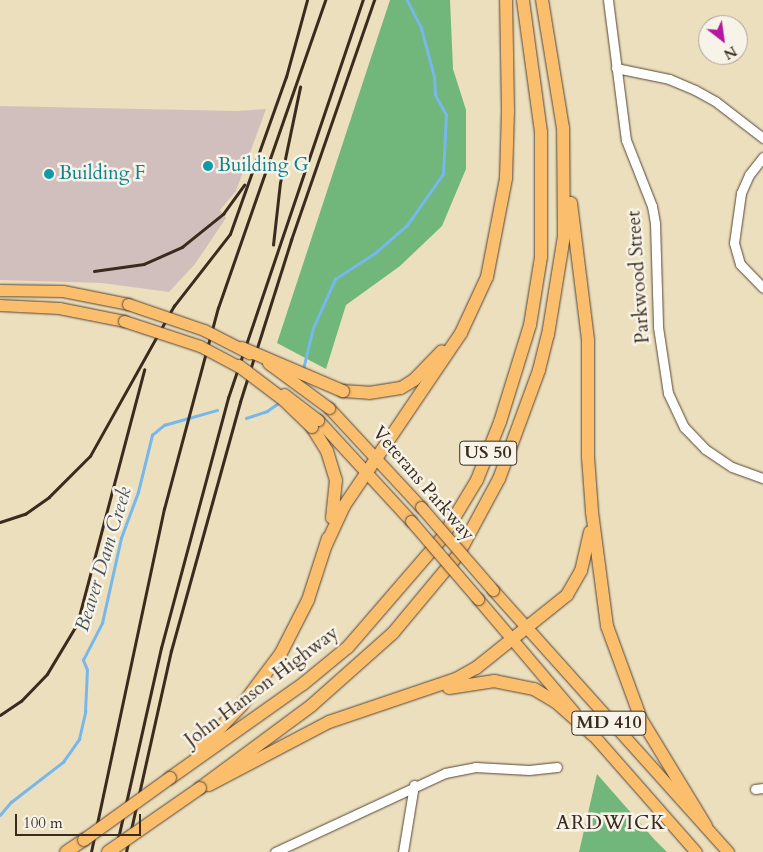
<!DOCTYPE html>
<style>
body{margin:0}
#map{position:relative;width:763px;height:852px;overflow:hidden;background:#ecdfbd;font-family:Cardo,serif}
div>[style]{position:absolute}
.industrial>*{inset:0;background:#d1bfbd}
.forest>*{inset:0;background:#71b67a}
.stream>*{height:2.5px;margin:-1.25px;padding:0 1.25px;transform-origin:1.25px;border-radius:1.25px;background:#76b8eb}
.roads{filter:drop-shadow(0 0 1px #564536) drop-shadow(0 0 1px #564536)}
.minor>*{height:9px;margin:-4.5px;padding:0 4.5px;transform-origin:4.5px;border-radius:4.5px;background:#fff}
.major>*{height:11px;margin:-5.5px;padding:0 5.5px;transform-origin:5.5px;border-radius:5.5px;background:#fabe6d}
.highway>*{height:12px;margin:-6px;padding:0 6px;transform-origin:6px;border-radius:6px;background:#fabe6d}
.rail>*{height:2.5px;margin:-1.25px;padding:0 1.25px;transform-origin:1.25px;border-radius:1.25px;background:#3b2a1e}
.bridges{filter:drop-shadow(0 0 1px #564536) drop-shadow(0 0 1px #564536)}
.major-bridge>*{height:11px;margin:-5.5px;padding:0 5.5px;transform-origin:5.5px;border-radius:5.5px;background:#fabe6d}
.highway-bridge>*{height:12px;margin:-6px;padding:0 6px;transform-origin:6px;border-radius:6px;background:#fabe6d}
.dots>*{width:14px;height:14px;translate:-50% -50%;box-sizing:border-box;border:2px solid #f7f3e8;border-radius:50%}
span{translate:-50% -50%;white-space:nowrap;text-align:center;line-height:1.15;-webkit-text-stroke:5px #f7f3e8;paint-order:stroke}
.shield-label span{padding:1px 4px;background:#f7f3e8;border:1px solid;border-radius:4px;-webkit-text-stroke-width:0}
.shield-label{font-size:18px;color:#3b2a1e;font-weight:700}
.culture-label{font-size:19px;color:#0d838f}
.left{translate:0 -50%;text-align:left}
.street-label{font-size:19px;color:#3b2a1e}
.water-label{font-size:20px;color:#4d555c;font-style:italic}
.neighbourhood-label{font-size:20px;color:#3b2a1e;letter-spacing:1px}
.north{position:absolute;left:698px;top:15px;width:50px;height:50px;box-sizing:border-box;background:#f7f3e8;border:1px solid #aca397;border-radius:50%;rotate:150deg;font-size:14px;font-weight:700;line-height:20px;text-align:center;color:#3b2a1e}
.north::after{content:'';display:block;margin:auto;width:18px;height:22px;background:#b5179e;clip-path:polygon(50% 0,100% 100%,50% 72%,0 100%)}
.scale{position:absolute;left:15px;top:814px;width:126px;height:22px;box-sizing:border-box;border:2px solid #3b2a1e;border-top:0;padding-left:6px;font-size:15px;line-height:18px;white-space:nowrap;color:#3b2a1e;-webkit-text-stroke:4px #f7f3e8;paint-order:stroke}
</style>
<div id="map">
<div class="industrial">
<i style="clip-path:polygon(0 106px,236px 111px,266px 109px,236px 191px,220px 210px,226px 218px,195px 264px,169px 292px,102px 283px,0 280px)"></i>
</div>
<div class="forest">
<i style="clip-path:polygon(390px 0,450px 0,453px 69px,466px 110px,466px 169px,442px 226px,400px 266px,346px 305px,326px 369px,277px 343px)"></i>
<i style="clip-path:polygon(597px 774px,654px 839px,667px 852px,579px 852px)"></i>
</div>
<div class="stream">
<i style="left:303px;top:369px;width:42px;rotate:-76.3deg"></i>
<i style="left:313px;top:328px;width:54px;rotate:-65.8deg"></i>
<i style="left:335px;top:279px;width:48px;rotate:-33deg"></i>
<i style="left:375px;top:253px;width:43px;rotate:-41.2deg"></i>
<i style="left:407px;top:225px;width:62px;rotate:-54.8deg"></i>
<i style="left:443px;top:174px;width:59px;rotate:-87.1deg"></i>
<i style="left:446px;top:115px;width:23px;rotate:-119deg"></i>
<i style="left:435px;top:95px;width:18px;rotate:-93deg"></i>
<i style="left:434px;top:77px;width:51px;rotate:-104.9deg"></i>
<i style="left:421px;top:28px;width:31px;rotate:-117deg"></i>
<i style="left:246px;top:418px;width:22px;rotate:-18deg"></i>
<i style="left:267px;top:411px;width:16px;rotate:-35deg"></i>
<i style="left:0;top:815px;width:17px;rotate:-50deg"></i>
<i style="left:11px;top:802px;width:66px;rotate:-37.6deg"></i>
<i style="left:63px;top:762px;width:28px;rotate:-55deg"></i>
<i style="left:79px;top:739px;width:28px;rotate:-77deg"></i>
<i style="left:85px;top:712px;width:42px;rotate:-87.3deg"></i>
<i style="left:87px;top:670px;width:11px;rotate:-112deg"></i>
<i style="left:83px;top:660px;width:42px;rotate:-62.8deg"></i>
<i style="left:102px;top:623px;width:87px;rotate:-77.4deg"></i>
<i style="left:121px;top:538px;width:49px;rotate:-69.7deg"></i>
<i style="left:138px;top:492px;width:59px;rotate:-76.2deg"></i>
<i style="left:152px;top:435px;width:16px;rotate:-40deg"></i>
<i style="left:164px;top:425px;width:55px;rotate:-15.8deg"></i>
</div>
<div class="roads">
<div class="minor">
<i style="left:608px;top:0;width:141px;rotate:82.7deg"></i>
<i style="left:626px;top:140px;width:71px;rotate:68.5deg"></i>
<i style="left:652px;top:206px;width:17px;rotate:80deg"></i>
<i style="left:655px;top:223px;width:104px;rotate:88.3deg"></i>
<i style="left:658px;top:327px;width:67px;rotate:81.4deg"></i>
<i style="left:668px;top:393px;width:38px;rotate:65deg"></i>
<i style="left:684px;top:427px;width:30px;rotate:46deg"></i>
<i style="left:705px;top:449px;width:32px;rotate:34deg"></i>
<i style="left:732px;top:467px;width:33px;rotate:20deg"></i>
<i style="left:616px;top:68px;width:54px;rotate:11.7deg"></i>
<i style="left:669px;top:79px;width:28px;rotate:23deg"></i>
<i style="left:695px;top:90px;width:23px;rotate:29deg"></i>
<i style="left:715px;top:101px;width:61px;rotate:37.6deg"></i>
<i style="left:763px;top:157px;width:23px;rotate:128deg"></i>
<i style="left:749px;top:175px;width:20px;rotate:114deg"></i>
<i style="left:741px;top:193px;width:50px;rotate:98deg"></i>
<i style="left:734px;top:243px;width:22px;rotate:74deg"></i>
<i style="left:740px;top:264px;width:33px;rotate:46deg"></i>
<i style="left:755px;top:789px;width:8px;rotate:-7deg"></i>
<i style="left:275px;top:852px;width:187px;rotate:-24.9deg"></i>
<i style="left:445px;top:773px;width:31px;rotate:-11deg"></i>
<i style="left:475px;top:767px;width:54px;rotate:3.2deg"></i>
<i style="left:529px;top:770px;width:28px;rotate:-6deg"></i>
<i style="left:403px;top:852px;width:68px;rotate:-80.7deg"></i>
</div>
<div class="major">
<i style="left:0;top:290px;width:63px;rotate:0.9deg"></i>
<i style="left:63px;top:291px;width:66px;rotate:11.3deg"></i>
<i style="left:0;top:305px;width:59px;rotate:2.9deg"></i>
<i style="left:59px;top:308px;width:66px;rotate:11.3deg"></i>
<i style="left:329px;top:408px;width:135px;rotate:47.1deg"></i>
<i style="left:318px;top:420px;width:137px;rotate:47.4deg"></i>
<i style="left:493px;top:590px;width:352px;rotate:48.1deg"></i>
<i style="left:478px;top:599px;width:148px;rotate:49.7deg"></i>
<i style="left:587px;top:728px;width:165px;rotate:48.7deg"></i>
</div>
<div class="highway">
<i style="left:571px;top:203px;width:138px;rotate:82.9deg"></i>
<i style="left:588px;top:340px;width:117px;rotate:90deg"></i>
<i style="left:588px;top:457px;width:55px;rotate:85.8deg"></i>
<i style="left:592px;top:512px;width:115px;rotate:82.5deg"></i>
<i style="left:607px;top:626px;width:99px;rotate:69.9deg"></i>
<i style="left:641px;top:719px;width:125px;rotate:58.7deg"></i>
<i style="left:343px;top:391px;width:26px;rotate:4deg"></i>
<i style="left:369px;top:393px;width:32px;rotate:-9deg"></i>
<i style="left:401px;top:388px;width:15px;rotate:-32deg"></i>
<i style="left:414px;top:380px;width:40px;rotate:-46deg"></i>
<i style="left:312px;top:427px;width:28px;rotate:58deg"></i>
<i style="left:327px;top:451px;width:30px;rotate:73deg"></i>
<i style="left:336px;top:480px;width:38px;rotate:96deg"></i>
<i style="left:326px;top:545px;width:43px;rotate:-65.2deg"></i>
<i style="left:344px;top:506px;width:209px;rotate:-55.9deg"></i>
<i style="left:461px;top:333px;width:62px;rotate:-65.1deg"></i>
<i style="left:487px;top:277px;width:101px;rotate:-79.1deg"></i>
<i style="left:506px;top:178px;width:67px;rotate:-88.3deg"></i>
<i style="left:508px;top:111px;width:111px;rotate:-91deg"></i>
<i style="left:449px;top:688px;width:46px;rotate:-8.8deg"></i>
<i style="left:494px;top:681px;width:41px;rotate:11.3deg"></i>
<i style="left:534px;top:689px;width:26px;rotate:31deg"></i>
<i style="left:556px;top:702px;width:50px;rotate:41.7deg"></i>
<i style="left:197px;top:752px;width:65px;rotate:-46.2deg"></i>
<i style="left:242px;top:705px;width:65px;rotate:-53.1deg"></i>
<i style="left:281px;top:653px;width:59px;rotate:-63deg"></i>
<i style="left:308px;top:600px;width:65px;rotate:-72.1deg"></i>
<i style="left:170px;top:778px;width:163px;rotate:-35.3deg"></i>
<i style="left:303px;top:684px;width:58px;rotate:-39.4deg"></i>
<i style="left:348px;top:647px;width:144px;rotate:-49.2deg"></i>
<i style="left:442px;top:538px;width:68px;rotate:-58.9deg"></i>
<i style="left:477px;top:480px;width:62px;rotate:-68.4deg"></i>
<i style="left:500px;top:422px;width:102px;rotate:-72.8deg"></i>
<i style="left:530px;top:325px;width:69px;rotate:-80.8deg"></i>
<i style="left:541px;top:257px;width:125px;rotate:-90deg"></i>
<i style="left:541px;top:132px;width:133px;rotate:-97.8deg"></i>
<i style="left:209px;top:785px;width:136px;rotate:-27.7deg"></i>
<i style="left:329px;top:722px;width:134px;rotate:-18.7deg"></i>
<i style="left:456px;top:679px;width:23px;rotate:-29deg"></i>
<i style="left:476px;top:668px;width:117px;rotate:-38.7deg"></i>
<i style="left:567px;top:595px;width:28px;rotate:-60deg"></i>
<i style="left:581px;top:571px;width:40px;rotate:-77deg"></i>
<i style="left:200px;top:788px;width:139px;rotate:-36.5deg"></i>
<i style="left:312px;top:705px;width:108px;rotate:-41.6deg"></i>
<i style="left:393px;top:633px;width:102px;rotate:-50.2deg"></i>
<i style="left:458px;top:555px;width:86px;rotate:-61.7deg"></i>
<i style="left:499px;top:479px;width:116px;rotate:-69.8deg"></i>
<i style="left:539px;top:370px;width:36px;rotate:-76deg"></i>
<i style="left:548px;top:335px;width:100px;rotate:-80.8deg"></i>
<i style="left:564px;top:236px;width:108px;rotate:-90.5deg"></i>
<i style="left:563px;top:128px;width:130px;rotate:-99.3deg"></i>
<i style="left:66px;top:852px;width:22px;rotate:-34deg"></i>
</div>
</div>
<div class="rail">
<i style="left:273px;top:245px;width:62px;rotate:-83.6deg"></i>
<i style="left:280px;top:183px;width:98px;rotate:-78.2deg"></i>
<i style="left:94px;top:271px;width:50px;rotate:-8deg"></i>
<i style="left:144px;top:264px;width:42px;rotate:-24.1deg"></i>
<i style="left:182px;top:247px;width:53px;rotate:-38.8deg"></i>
<i style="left:223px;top:214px;width:36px;rotate:-54deg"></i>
<i style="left:0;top:522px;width:26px;rotate:-18deg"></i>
<i style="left:25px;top:514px;width:29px;rotate:-35deg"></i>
<i style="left:49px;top:497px;width:58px;rotate:-45deg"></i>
<i style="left:90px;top:456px;width:172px;rotate:-60.8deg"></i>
<i style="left:174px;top:306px;width:91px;rotate:-52.1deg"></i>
<i style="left:230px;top:234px;width:167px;rotate:-70.4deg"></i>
<i style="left:286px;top:77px;width:80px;rotate:-74.7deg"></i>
<i style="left:0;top:715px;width:25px;rotate:-34deg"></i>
<i style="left:21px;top:701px;width:37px;rotate:-46deg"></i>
<i style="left:47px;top:674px;width:58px;rotate:-59deg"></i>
<i style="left:77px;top:624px;width:263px;rotate:-75.2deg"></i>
<i style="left:91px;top:852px;width:351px;rotate:-78deg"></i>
<i style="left:164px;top:509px;width:208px;rotate:-75deg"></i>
<i style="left:218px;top:308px;width:326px;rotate:-70.8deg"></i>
<i style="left:115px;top:852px;width:209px;rotate:-77.3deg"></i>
<i style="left:161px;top:648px;width:259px;rotate:-75deg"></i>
<i style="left:228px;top:398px;width:420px;rotate:-71.3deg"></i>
<i style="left:126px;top:852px;width:206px;rotate:-77.4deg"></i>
<i style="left:171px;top:651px;width:258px;rotate:-74.5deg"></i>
<i style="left:240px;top:402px;width:170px;rotate:-72.5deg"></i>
<i style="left:291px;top:240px;width:254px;rotate:-70.9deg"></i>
</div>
<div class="bridges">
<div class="major-bridge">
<i style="left:128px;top:304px;width:80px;rotate:18.9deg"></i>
<i style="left:204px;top:330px;width:51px;rotate:27.1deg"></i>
<i style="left:124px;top:321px;width:80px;rotate:18.2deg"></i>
<i style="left:200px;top:346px;width:53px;rotate:28deg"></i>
<i style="left:268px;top:363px;width:76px;rotate:36.4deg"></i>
<i style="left:284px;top:394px;width:43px;rotate:37.4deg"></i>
<i style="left:421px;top:507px;width:110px;rotate:49.1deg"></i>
<i style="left:411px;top:521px;width:103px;rotate:49.3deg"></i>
</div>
<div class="highway-bridge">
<i style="left:242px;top:348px;width:110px;rotate:23.1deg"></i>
<i style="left:239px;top:366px;width:56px;rotate:37.1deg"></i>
<i style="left:284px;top:400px;width:39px;rotate:44deg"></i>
<i style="left:84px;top:840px;width:106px;rotate:-35.8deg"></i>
<i style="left:108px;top:852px;width:112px;rotate:-34.8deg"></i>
</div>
</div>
<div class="dots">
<i style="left:208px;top:166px;background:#0f9aa8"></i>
<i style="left:49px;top:174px;background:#0f9aa8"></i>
</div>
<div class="shield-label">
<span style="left:488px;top:453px">US 50</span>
<span style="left:609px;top:723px">MD 410</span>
</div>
<div class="culture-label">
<span class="left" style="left:218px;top:166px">Building G</span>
<span class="left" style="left:59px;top:174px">Building F</span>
</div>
<div class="street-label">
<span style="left:639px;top:277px;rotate:-94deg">Parkwood Street</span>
<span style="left:423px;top:484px;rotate:49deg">Veterans Parkway</span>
<span style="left:262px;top:687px;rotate:-37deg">John Hanson Highway</span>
</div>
<div class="water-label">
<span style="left:103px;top:559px;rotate:-73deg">Beaver Dam Creek</span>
</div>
<div class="neighbourhood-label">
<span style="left:611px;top:822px">ARDWICK</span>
</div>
<div class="north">N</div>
<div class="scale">100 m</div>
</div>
